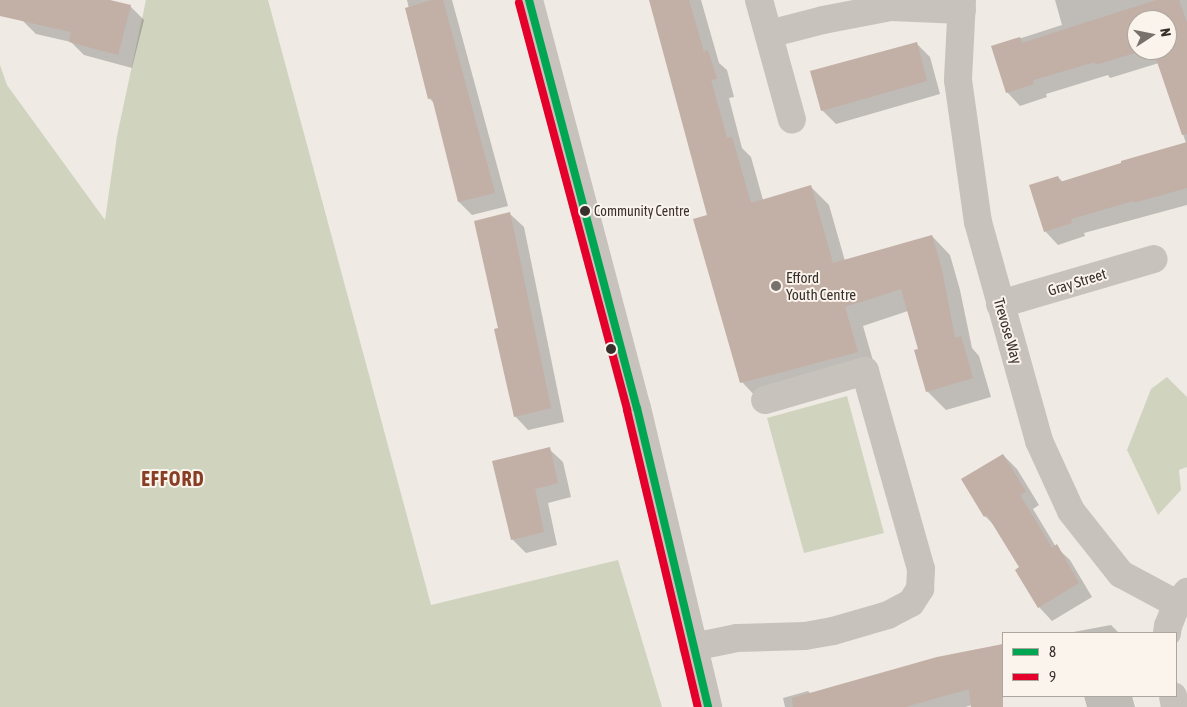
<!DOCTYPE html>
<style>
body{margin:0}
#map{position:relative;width:1187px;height:707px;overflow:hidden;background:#efeae4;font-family:"Asap Condensed",sans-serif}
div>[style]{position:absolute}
.green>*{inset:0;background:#d0d4bf}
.shadow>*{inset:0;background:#0003}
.building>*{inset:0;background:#c2afa6}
.minor>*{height:28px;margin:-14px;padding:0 14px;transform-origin:14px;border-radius:14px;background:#c8c2bd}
.bus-1>*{height:8px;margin:-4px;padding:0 4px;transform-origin:4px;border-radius:4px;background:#00a651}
.bus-2>*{height:8px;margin:-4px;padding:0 4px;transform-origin:4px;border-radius:4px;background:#e4002b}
.dots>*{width:14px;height:14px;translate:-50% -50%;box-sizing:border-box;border:2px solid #faf4ed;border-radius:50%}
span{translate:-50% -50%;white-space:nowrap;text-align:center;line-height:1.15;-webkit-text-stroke:4px #faf4ed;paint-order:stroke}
.bus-label{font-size:14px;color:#39302b}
.left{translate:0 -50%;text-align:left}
.poi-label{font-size:15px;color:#39302b}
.street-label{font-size:15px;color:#39302b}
.district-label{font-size:20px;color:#883e24;font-weight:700;letter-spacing:1px}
.legend{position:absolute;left:1002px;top:632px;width:175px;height:65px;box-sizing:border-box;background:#faf4ed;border:1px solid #ada69f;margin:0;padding:6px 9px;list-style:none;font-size:15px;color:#39302b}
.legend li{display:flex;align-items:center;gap:10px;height:25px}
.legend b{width:25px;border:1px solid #ada69f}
.north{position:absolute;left:1127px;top:10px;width:50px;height:50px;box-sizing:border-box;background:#faf4ed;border:1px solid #ada69f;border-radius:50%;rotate:79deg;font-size:14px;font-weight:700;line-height:20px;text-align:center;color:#39302b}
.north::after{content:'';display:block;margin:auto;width:18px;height:22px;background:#79716c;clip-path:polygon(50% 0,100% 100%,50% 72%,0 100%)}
</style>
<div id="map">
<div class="green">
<i style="clip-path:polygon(146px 0,268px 0,431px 605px,618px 560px,662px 707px,0 707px,0 65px,7px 85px,105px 220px,117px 136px)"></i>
<i style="clip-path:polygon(1167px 377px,1187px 397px,1187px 467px,1179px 470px,1181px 490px,1158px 515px,1127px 450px,1151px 389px)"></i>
<i style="clip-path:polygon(847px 396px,884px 533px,804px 553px,767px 418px)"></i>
</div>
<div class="shadow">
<i style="clip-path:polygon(28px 0,105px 0,130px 6px,144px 20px,132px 68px,84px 55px,71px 42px,36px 34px,23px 21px)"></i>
<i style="clip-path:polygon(407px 0,452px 0,508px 206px,472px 215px,459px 202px,435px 104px,429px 98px)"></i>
<i style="clip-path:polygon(650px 0,701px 0,719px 63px,727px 70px,734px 97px,729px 98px,742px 148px,751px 157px,763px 200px,811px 187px,829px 205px,845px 261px,932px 236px,950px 255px,960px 290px,972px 348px,979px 356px,991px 397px,946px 410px,927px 391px,920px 350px,908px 311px,863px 326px,876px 371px,760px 401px,742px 382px,709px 216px)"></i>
<i style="clip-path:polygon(evenodd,1055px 0,1187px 0,1187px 205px,1084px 233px,1085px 236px,1058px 245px,1045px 231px,1058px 177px,1063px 182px,1186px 143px,1159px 63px,1110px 78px,1108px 75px,1046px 94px,1047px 97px,1020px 106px,1007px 92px,993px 47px,1062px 25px,1055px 0,1137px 20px,1167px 20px,1167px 50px,1137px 50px,1137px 20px)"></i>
<i style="clip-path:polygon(917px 44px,930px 57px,940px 94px,836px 124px,822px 110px)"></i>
<i style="clip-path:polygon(510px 214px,524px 227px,564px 422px,528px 430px,515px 416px,499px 329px)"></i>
<i style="clip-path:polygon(549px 449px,563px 462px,571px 497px,548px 503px,557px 545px,526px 553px,512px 539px)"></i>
<i style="clip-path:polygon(1003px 455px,1017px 469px,1039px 505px,1033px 509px,1056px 547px,1070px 560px,1092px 597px,1052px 621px,1039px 607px,1021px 568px,995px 526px,985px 516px)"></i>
<i style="clip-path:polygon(1111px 625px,1119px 633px,1068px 633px)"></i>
<i style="clip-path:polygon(1003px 646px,1005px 696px,965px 707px,785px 707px,783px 698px,808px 691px,811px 694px,937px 659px)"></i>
<i style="clip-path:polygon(1084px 696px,1132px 696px,1135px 707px,1087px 707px)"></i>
</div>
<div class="building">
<i style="clip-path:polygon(0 0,110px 0,131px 5px,118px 55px,69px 42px,71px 32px,0 16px)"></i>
<i style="clip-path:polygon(432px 0,443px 0,495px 193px,458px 202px,432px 98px,428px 99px,405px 8px)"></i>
<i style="clip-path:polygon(649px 0,689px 0,704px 52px,708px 50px,717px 79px,711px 80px,727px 138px,732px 137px,751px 203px,811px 185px,833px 263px,932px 235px,942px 270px,955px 338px,961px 336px,973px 378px,926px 392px,914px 350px,918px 349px,901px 289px,845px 307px,858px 352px,740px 383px,693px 219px,707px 215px)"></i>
<i style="clip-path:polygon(1156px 0,1179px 0,1187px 23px,1187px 134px,1182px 135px,1153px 50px,1167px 50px,1167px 20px,1137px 20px,1137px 50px,1145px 50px,1095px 65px,1095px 62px,1033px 80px,1034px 84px,1006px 93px,991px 46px,1020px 37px,1022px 43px)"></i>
<i style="clip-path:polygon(917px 42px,927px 81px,821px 111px,810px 71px)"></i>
<i style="clip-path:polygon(1187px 142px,1187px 188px,1133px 203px,1133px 201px,1071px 219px,1072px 223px,1044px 232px,1029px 185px,1058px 176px,1060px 182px,1121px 163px,1121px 161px)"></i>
<i style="clip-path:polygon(510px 212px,551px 408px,514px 417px,494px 329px,498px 328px,474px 221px)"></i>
<i style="clip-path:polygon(550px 447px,558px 483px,535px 489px,544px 532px,511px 540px,492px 461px)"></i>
<i style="clip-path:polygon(1003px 454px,1026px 492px,1020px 495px,1052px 548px,1057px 544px,1079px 583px,1038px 608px,1015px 570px,1019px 567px,987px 515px,984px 517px,961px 479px)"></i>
<i style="clip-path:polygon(1003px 644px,1003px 707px,971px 707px,969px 689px,905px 707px,793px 707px,792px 698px,937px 657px)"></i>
</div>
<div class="minor">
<i style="left:529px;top:0;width:422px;rotate:75.2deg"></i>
<i style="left:637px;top:408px;width:307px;rotate:76.6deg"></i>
<i style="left:759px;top:0;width:124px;rotate:74.6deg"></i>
<i style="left:962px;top:0;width:80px;rotate:92.9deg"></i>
<i style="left:958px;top:80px;width:143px;rotate:82deg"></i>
<i style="left:978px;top:222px;width:227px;rotate:74.4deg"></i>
<i style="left:1039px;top:441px;width:77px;rotate:65.4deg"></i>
<i style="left:1071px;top:511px;width:80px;rotate:51.6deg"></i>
<i style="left:1121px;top:574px;width:64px;rotate:28.2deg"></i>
<i style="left:769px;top:34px;width:56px;rotate:-14.5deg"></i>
<i style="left:823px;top:20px;width:69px;rotate:-10.8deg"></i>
<i style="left:891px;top:7px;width:71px;rotate:2.4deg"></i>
<i style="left:1000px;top:304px;width:160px;rotate:-16.3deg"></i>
<i style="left:1167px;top:633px;width:7px;rotate:-82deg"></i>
<i style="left:1168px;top:626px;width:24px;rotate:-68deg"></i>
<i style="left:1177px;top:604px;width:16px;rotate:-50deg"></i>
<i style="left:693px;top:647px;width:45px;rotate:-11.6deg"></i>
<i style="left:737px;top:638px;width:68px;rotate:-1.7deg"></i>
<i style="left:805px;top:636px;width:28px;rotate:-10deg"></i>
<i style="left:833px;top:631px;width:57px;rotate:-16.2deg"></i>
<i style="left:888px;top:615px;width:26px;rotate:-28deg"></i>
<i style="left:911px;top:603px;width:17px;rotate:-57deg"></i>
<i style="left:920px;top:589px;width:20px;rotate:-87deg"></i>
<i style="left:921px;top:569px;width:206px;rotate:-105.8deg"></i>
<i style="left:865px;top:371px;width:104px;rotate:163.8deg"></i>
<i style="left:1173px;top:696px;width:11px;rotate:80deg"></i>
</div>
<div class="bus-1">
<i style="left:529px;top:0;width:422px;rotate:75.2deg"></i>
<i style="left:637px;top:408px;width:307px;rotate:76.6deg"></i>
</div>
<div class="bus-2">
<i style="left:519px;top:3px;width:421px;rotate:75.1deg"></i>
<i style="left:627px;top:410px;width:305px;rotate:76.6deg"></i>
</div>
<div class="dots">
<i style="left:585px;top:211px;background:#39302b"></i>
<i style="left:776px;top:286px;background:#79716c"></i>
<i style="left:611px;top:349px;background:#39302b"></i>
</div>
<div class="bus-label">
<span class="left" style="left:594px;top:211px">Community Centre</span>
</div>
<div class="poi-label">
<span class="left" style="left:786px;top:286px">Efford<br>Youth Centre</span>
</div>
<div class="street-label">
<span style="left:1077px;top:282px;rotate:-17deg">Gray Street</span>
<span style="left:1008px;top:331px;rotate:74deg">Trevose Way</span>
</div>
<div class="district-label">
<span style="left:173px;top:478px">EFFORD</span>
</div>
<ul class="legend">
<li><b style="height:6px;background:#00a651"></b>8</li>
<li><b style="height:6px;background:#e4002b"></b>9</li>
</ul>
<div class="north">N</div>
</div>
